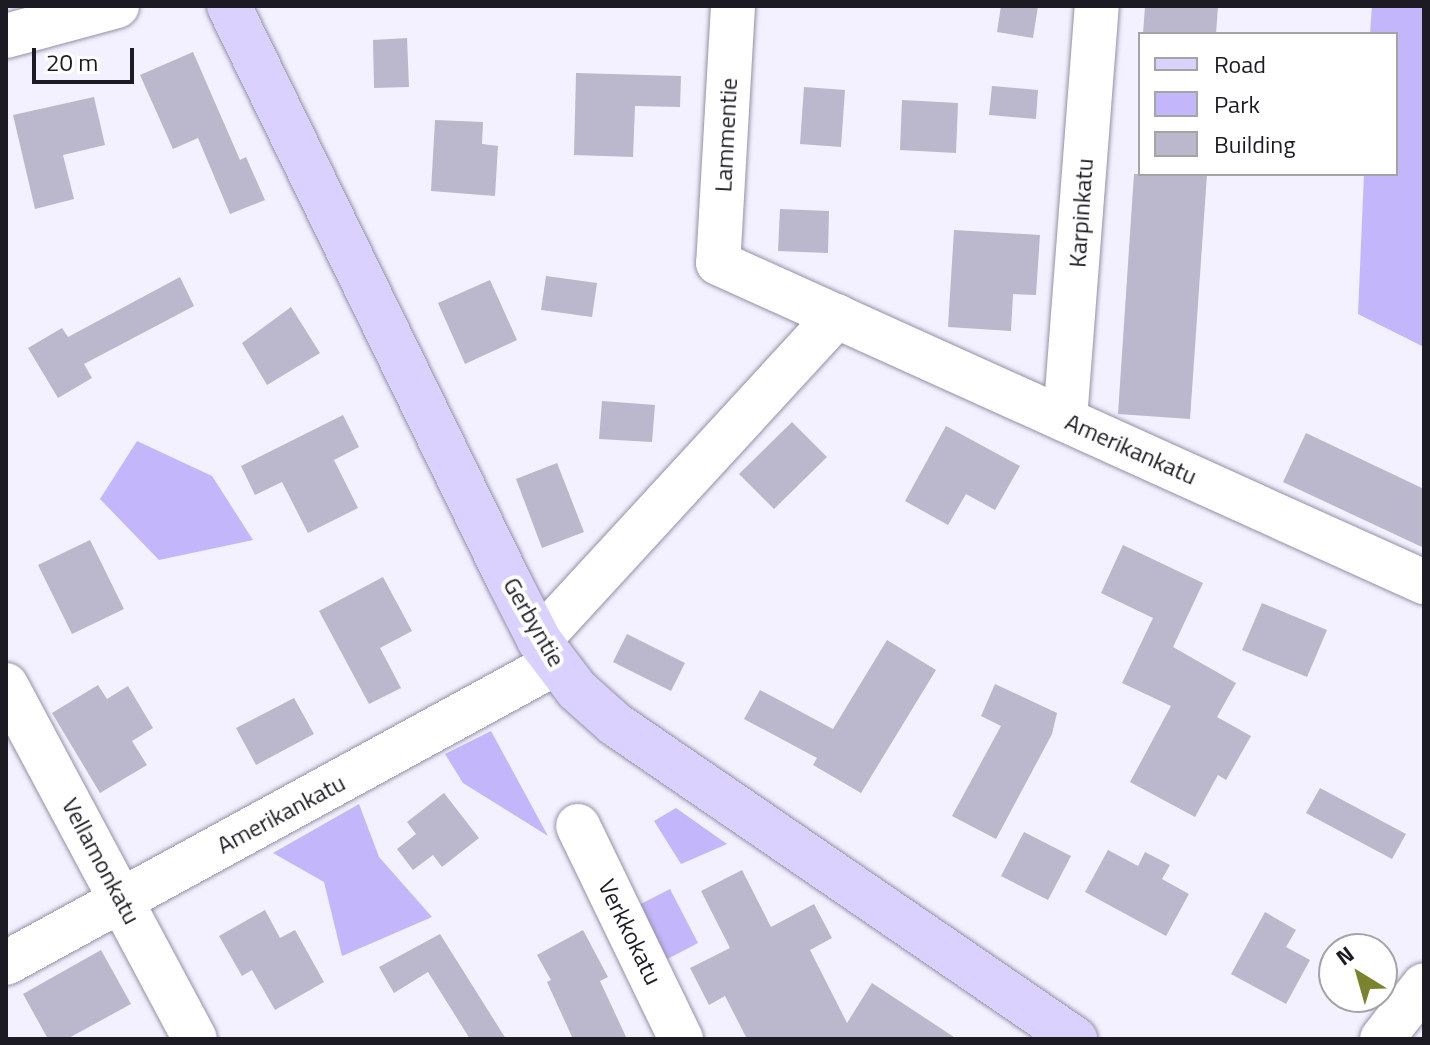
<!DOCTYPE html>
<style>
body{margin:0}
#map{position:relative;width:1430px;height:1045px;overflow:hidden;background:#f3f1ff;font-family:"Titillium Web",sans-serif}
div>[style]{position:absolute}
.green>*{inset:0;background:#c4b6fa}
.building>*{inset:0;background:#bbb7cd}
.roads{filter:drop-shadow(0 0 2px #9390a5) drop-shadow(0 0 2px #9390a5)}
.minor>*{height:44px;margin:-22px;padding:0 22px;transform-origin:22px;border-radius:22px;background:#fff}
.major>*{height:44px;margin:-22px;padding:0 22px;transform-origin:22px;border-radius:22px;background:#dad1fe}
span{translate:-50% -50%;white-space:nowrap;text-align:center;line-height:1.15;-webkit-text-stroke:8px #fff;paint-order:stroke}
.street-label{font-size:24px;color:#1c1b23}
.frame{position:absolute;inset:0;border:8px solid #1c1b23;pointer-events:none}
.legend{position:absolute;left:1138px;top:32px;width:260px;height:144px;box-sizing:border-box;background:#fff;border:2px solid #a4a4a7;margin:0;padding:10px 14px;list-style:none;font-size:24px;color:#1c1b23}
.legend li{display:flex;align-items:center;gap:16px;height:40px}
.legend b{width:40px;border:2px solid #a4a4a7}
.north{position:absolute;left:1318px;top:933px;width:80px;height:80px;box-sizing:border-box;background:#fff;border:2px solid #a4a4a7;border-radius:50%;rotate:323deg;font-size:22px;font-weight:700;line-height:32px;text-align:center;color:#1c1b23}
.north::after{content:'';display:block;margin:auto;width:28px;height:36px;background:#7c832e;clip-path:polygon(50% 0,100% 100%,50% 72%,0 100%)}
.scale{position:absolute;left:32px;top:48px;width:102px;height:36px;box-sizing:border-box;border:4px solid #1c1b23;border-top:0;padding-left:10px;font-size:24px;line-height:28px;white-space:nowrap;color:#1c1b23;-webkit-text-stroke:6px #fff;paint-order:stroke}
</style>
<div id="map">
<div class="green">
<i style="clip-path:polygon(1372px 6px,1424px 6px,1424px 347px,1358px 314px,1364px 174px,1396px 174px,1396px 34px,1370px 34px)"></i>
<i style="clip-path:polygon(137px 441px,212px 476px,253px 540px,159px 560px,100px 499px)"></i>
<i style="clip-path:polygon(491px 731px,548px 836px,463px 783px,445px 754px)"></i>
<i style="clip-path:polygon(359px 804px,379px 857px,432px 917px,342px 956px,324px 882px,273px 853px)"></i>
<i style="clip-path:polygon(676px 808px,727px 844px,681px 864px,654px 821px)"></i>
<i style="clip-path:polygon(670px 889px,698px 943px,656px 965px,627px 911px)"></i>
</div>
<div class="building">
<i style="clip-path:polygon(1001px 6px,1038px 6px,1033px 38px,997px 32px)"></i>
<i style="clip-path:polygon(1145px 6px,1218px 6px,1216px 34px,1143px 34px)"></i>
<i style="clip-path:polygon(407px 38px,409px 87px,374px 88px,373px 40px)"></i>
<i style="clip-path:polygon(193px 52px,240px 160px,246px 157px,265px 200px,230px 214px,198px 138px,173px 149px,140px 75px)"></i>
<i style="clip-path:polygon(576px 73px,681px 76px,680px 107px,635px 106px,633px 157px,574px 155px)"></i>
<i style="clip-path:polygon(992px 86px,1038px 90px,1036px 119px,989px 115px)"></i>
<i style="clip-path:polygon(804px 87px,845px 90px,841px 147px,800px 144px)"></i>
<i style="clip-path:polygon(94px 97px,105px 145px,63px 155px,74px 199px,35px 209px,13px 115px)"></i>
<i style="clip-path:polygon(902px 100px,958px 103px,956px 153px,900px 150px)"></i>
<i style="clip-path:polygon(435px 120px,483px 122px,482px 144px,498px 146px,495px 196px,431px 191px)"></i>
<i style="clip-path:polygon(1134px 174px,1207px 174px,1190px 419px,1118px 414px)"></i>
<i style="clip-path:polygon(780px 209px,829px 211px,828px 253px,778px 251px)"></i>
<i style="clip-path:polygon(954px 230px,1040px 235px,1036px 295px,1013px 294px,1011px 331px,948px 327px)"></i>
<i style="clip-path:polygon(546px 276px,597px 283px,592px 317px,541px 310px)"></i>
<i style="clip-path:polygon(180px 277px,194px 306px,84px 364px,92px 378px,58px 398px,28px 348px,62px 328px,68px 337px)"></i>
<i style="clip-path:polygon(490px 280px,517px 340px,465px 364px,438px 303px)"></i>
<i style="clip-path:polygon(291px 307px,320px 353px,267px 385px,242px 343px)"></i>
<i style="clip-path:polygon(602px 401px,655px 405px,652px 442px,599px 439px)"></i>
<i style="clip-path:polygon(343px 415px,359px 447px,334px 460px,358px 508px,308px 533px,282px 482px,255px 495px,241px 466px)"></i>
<i style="clip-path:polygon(792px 422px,827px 457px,774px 509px,739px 474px)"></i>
<i style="clip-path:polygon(946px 426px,1020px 466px,995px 510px,966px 494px,948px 525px,905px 501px)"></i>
<i style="clip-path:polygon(1306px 433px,1424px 489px,1424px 548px,1283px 482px)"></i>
<i style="clip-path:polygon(557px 463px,584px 532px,542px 548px,516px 479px)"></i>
<i style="clip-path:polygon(90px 540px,124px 609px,72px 634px,38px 565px)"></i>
<i style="clip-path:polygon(1123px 545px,1203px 583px,1173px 647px,1236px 683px,1217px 717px,1251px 736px,1226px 780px,1218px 775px,1195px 817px,1130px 782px,1171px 706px,1122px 683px,1153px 618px,1101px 593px)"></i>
<i style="clip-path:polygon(383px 577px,412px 631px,380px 648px,401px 688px,369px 704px,319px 611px)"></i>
<i style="clip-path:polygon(1262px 603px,1327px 630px,1307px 677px,1242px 650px)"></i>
<i style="clip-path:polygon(627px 634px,685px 663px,671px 691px,613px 662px)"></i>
<i style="clip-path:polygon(887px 640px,936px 670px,861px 793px,813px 765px,817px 758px,744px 719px,760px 690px,833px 729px)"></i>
<i style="clip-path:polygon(995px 684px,1057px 713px,1052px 734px,996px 839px,952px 816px,1001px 726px,981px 716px)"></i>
<i style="clip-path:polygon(98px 685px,107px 699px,128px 686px,153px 728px,132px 741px,147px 765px,100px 793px,52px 713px)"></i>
<i style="clip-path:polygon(294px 698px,314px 734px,256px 765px,236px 728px)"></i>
<i style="clip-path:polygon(1320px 788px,1406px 834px,1392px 859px,1306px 813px)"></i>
<i style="clip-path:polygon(444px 793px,479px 838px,442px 867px,433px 855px,413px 870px,397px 849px,416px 834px,407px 822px)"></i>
<i style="clip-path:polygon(1024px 832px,1071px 856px,1048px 900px,1001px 876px)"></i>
<i style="clip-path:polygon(1108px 850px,1138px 866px,1145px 852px,1170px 865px,1162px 879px,1189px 894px,1166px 936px,1085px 892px)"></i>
<i style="clip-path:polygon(742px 870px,771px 927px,814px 904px,832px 938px,810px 950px,847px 1023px,872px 983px,957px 1039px,747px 1039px,725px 996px,709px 1005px,690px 968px,730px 948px,701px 891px)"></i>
<i style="clip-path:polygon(265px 910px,280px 938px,295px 930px,324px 982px,275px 1010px,252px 970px,242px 976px,219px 936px)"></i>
<i style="clip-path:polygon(1265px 912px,1296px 930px,1286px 947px,1310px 960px,1286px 1004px,1231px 974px)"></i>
<i style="clip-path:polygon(583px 930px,608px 977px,600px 981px,627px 1039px,573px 1039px,547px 982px,551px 980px,537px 955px)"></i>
<i style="clip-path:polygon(440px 934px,506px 1039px,470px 1039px,428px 972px,394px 993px,379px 967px)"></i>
<i style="clip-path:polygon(101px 950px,131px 1004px,67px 1039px,48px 1039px,23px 994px)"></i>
</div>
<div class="roads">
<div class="minor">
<i style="left:733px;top:6px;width:257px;rotate:93.3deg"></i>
<i style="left:718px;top:263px;width:775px;rotate:24.32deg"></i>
<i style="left:6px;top:36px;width:115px;rotate:-15.1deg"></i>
<i style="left:1065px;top:419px;width:414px;rotate:-85.6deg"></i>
<i style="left:539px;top:640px;width:440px;rotate:-47.4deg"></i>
<i style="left:6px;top:685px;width:401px;rotate:61.9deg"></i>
<i style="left:578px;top:826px;width:237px;rotate:64.2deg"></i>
<i style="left:6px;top:963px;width:626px;rotate:-28.61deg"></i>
<i style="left:1382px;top:1039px;width:68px;rotate:-52.1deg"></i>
</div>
<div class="major">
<i style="left:229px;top:6px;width:640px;rotate:64.04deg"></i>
<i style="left:509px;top:581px;width:66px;rotate:63deg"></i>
<i style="left:539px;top:640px;width:63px;rotate:52.8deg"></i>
<i style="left:577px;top:690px;width:51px;rotate:41.8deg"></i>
<i style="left:615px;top:724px;width:558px;rotate:34.4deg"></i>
</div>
</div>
<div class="street-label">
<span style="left:726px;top:135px;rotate:-87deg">Lammentie</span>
<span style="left:1081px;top:213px;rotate:-86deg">Karpinkatu</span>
<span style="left:1131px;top:449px;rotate:24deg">Amerikankatu</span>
<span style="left:534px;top:622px;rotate:60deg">Gerbyntie</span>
<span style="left:281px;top:814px;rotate:-28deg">Amerikankatu</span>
<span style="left:101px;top:861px;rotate:62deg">Vellamonkatu</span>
<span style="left:630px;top:932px;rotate:64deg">Verkkokatu</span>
</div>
<div class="frame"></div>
<ul class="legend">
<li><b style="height:10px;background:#dad1fe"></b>Road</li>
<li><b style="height:22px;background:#c4b6fa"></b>Park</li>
<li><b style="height:22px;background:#bbb7cd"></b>Building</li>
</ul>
<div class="north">N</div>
<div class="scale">20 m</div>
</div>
